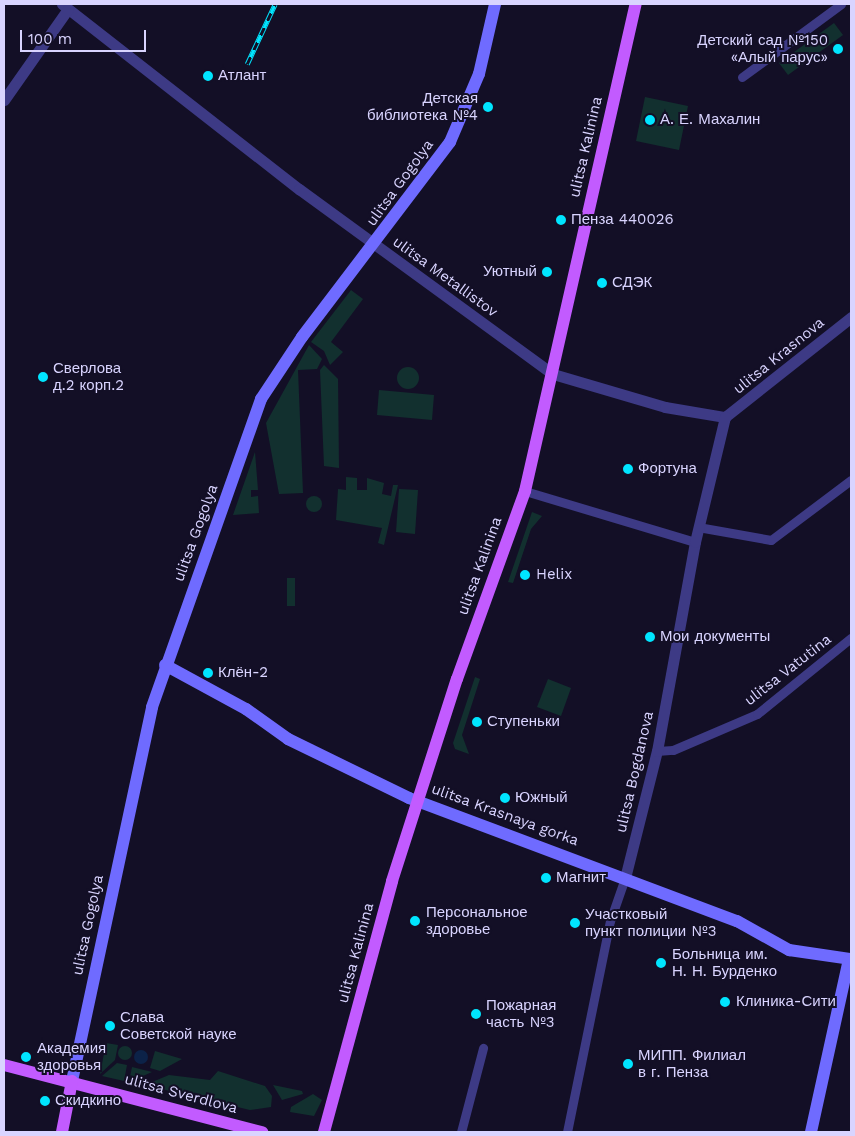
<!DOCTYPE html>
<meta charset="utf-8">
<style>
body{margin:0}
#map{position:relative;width:855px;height:1136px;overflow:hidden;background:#130f26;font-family:"Work Sans",sans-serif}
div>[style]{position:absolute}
.green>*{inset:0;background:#12302f}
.round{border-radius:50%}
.water>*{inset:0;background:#0c2248}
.minor>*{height:9px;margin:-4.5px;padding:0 4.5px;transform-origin:4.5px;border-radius:4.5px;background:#3d3a85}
.tertiary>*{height:11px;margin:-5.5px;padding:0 5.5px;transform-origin:5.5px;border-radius:5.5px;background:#3d3a85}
.secondary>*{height:12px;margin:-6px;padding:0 6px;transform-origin:6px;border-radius:6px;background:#6f6bff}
.primary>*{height:12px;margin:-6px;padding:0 6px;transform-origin:6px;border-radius:6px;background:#c25bff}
.rail>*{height:4.5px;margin-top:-2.25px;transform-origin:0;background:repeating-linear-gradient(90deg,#130f26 0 8px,#00e5ff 0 16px);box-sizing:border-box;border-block:1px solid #00e5ff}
.dots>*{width:14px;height:14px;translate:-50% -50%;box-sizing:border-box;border:2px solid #130f26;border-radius:50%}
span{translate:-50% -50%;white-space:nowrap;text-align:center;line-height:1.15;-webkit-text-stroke:4px #130f26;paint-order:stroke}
.poi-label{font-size:15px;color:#d9d4ff}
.right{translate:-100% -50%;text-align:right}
.left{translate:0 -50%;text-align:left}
.street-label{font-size:15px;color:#d9d4ff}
.frame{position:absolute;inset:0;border:5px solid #d9d4ff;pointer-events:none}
.scale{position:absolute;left:20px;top:30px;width:126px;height:22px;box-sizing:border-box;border:2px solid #d9d4ff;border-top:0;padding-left:6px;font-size:15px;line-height:18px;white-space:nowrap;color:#d9d4ff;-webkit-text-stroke:4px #130f26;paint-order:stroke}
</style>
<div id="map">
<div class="green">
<i style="clip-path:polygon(834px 23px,843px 35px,788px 75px,779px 63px)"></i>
<i style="clip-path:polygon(645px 97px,688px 106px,679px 150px,636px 141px)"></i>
<i style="clip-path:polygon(351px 290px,363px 299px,331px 342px,343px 352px,330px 365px,324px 351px,311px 342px)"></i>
<i style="clip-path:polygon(309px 345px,322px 359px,317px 369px,298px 370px,303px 493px,279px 494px,266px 423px)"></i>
<i style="clip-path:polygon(324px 365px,338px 379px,339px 468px,324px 466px,320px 370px)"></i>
<i class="round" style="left:397px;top:367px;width:22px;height:22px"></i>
<i style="clip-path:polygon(379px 390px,434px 395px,432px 420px,377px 415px)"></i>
<i style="clip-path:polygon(255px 452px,258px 490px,251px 490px,251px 497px,258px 496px,259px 513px,233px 515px)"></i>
<i style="clip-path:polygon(346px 477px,357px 478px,357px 490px,367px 490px,367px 478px,384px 483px,382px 494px,391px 496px,393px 485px,398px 485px,384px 545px,378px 543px,382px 528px,336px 520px,338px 489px,346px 490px)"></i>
<i style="clip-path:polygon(399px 489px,418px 490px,415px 534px,396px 532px)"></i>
<i class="round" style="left:306px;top:496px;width:16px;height:16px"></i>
<i style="clip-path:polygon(532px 512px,542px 516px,531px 529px,513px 583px,508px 582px)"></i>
<i style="clip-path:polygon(287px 578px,295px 578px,295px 606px,287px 606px)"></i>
<i style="clip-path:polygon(475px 677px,480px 679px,462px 735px,469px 754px,455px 749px,453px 743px)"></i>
<i style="clip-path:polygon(548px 679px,571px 688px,561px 716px,537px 707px)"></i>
<i style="clip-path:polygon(106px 1043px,118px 1045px,115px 1060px,100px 1074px)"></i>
<i class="round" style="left:118px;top:1046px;width:14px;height:14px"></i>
<i style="clip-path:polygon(155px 1051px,182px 1059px,160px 1071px,150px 1068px)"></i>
<i style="clip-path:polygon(117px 1063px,127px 1065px,124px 1081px,102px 1076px)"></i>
<i style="clip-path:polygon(132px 1067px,152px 1072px,129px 1082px)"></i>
<i style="clip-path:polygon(218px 1071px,265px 1086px,272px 1096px,271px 1107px,250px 1110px,145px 1085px,169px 1075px,210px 1080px)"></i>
<i style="clip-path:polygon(273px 1085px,302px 1091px,303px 1094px,282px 1100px)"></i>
<i style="clip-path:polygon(313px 1094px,322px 1100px,314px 1116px,290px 1112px,291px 1107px)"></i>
</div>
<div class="water">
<i class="round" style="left:134px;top:1050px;width:14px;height:14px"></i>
</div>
<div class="minor">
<i style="left:742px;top:77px;width:123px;rotate:-36.4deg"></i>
<i style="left:525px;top:491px;width:177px;rotate:16.7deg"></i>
<i style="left:698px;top:527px;width:74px;rotate:10.1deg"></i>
<i style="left:771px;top:540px;width:100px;rotate:-36.9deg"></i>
<i style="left:657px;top:751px;width:16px;rotate:-4deg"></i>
<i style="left:673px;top:750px;width:91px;rotate:-23.2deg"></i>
<i style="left:757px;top:714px;width:121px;rotate:-39deg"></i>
<i style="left:461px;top:1132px;width:87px;rotate:-75.3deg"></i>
<i style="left:567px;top:1132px;width:215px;rotate:-78.5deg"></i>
<i style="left:610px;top:921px;width:46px;rotate:-70.8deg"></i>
</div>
<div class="tertiary">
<i style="left:62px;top:4px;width:301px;rotate:38deg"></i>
<i style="left:299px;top:189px;width:314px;rotate:36.1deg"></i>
<i style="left:553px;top:374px;width:117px;rotate:16.4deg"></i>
<i style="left:665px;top:407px;width:61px;rotate:9.5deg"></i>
<i style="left:4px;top:100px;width:111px;rotate:-54.9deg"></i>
<i style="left:725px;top:417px;width:161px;rotate:-38.4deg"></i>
<i style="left:625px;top:878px;width:131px;rotate:-75.9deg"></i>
<i style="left:657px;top:751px;width:212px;rotate:-79.7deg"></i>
<i style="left:695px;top:542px;width:129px;rotate:-76.5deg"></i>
</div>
<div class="secondary">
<i style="left:165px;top:665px;width:92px;rotate:28.5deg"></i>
<i style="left:246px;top:709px;width:52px;rotate:35.5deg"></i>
<i style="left:288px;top:739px;width:135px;rotate:26deg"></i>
<i style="left:409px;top:798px;width:350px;rotate:20.6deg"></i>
<i style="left:737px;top:921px;width:60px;rotate:29.1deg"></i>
<i style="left:789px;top:950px;width:63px;rotate:8.3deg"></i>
<i style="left:72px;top:1081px;width:382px;rotate:-77.9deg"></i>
<i style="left:152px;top:707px;width:327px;rotate:-70.5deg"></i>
<i style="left:261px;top:399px;width:74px;rotate:-56.5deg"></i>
<i style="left:302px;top:337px;width:245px;rotate:-52.8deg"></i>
<i style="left:450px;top:142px;width:74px;rotate:-66.9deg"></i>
<i style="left:479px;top:74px;width:72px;rotate:-77.1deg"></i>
<i style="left:811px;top:1132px;width:177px;rotate:-77.6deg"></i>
</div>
<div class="primary">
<i style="left:4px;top:1065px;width:267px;rotate:14.6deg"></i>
<i style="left:62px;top:1132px;width:52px;rotate:-78.9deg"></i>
<i style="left:324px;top:1132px;width:260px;rotate:-74.8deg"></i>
<i style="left:392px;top:881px;width:212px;rotate:-72.2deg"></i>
<i style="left:457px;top:679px;width:200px;rotate:-70.1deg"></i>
<i style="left:525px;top:491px;width:499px;rotate:-77.2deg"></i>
</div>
<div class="rail">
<i style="left:247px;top:64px;width:66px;rotate:-65deg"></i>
</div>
<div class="dots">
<i style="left:838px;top:49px;background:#00e5ff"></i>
<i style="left:208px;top:76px;background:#00e5ff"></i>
<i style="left:488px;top:107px;background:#00e5ff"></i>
<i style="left:650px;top:120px;background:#00e5ff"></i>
<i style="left:561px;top:220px;background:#00e5ff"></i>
<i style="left:547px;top:272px;background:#00e5ff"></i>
<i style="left:602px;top:283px;background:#00e5ff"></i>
<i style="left:43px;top:377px;background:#00e5ff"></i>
<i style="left:628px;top:469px;background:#00e5ff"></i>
<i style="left:525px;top:575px;background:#00e5ff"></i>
<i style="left:650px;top:637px;background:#00e5ff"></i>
<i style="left:208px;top:673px;background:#00e5ff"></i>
<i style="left:477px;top:722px;background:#00e5ff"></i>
<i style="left:505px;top:798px;background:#00e5ff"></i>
<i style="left:546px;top:878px;background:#00e5ff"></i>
<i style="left:415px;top:921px;background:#00e5ff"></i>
<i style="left:575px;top:923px;background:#00e5ff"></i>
<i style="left:661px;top:963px;background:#00e5ff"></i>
<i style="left:725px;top:1002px;background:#00e5ff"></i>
<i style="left:476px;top:1014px;background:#00e5ff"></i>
<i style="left:110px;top:1026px;background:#00e5ff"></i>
<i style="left:26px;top:1057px;background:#00e5ff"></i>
<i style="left:628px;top:1064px;background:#00e5ff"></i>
<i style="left:45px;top:1101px;background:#00e5ff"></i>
</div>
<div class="poi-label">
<span class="right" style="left:828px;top:49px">Детский сад №150<br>«Алый парус»</span>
<span class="left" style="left:218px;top:76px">Атлант</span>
<span class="right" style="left:478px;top:107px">Детская<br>библиотека №4</span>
<span class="left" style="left:660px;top:120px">А. Е. Махалин</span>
<span class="left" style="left:571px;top:220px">Пенза 440026</span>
<span class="right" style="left:537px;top:272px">Уютный</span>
<span class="left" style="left:612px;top:283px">СДЭК</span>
<span class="left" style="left:53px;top:377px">Сверлова<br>д.2 корп.2</span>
<span class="left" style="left:638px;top:469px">Фортуна</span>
<span class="left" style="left:536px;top:575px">Helix</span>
<span class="left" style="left:660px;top:637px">Мои документы</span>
<span class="left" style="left:218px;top:673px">Клён-2</span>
<span class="left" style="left:487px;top:722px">Ступеньки</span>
<span class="left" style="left:515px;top:798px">Южный</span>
<span class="left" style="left:556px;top:878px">Магнит</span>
<span class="left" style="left:426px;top:921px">Персональное<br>здоровье</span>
<span class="left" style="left:585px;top:923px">Участковый<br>пункт полиции №3</span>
<span class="left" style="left:672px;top:963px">Больница им.<br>Н. Н. Бурденко</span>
<span class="left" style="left:736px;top:1002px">Клиника-Сити</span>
<span class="left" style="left:486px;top:1014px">Пожарная<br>часть №3</span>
<span class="left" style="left:120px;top:1026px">Слава<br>Советской науке</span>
<span class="left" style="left:37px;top:1057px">Академия<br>здоровья</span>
<span class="left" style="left:638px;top:1064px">МИПП. Филиал<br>в г. Пенза</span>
<span class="left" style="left:55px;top:1101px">Скидкино</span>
</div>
<div class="street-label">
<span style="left:586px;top:147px;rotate:-77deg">ulitsa Kalinina</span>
<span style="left:400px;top:183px;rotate:-54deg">ulitsa Gogolya</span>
<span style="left:445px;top:277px;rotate:36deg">ulitsa Metallistov</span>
<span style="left:779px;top:356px;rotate:-39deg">ulitsa Krasnova</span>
<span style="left:196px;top:533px;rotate:-70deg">ulitsa Gogolya</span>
<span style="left:480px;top:566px;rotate:-70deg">ulitsa Kalinina</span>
<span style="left:788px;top:670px;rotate:-38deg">ulitsa Vatutina</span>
<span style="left:635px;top:772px;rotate:-77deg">ulitsa Bogdanova</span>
<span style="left:505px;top:815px;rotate:20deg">ulitsa Krasnaya gorka</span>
<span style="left:88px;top:925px;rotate:-78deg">ulitsa Gogolya</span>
<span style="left:356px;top:953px;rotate:-75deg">ulitsa Kalinina</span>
<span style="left:181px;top:1094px;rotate:15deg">ulitsa Sverdlova</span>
</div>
<div class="frame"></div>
<div class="scale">100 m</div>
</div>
